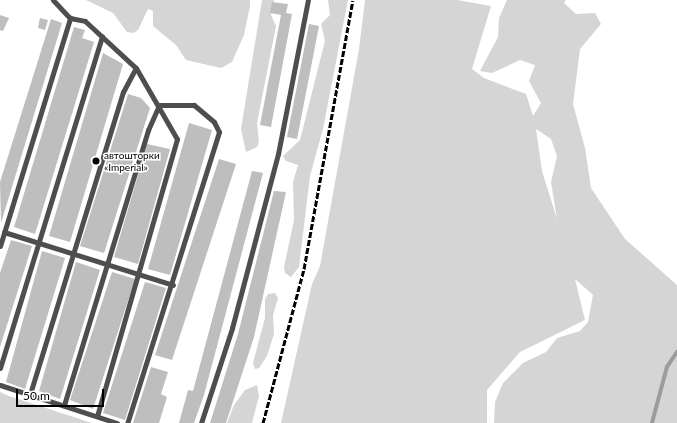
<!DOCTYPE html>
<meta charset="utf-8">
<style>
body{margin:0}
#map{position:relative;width:677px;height:423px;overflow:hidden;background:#fff;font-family:Lato,sans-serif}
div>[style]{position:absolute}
.green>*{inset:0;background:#d5d5d5}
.stream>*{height:3.5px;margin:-1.75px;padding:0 1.75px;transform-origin:1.75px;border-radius:1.75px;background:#9c9c9c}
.building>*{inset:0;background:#bebebe}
.service>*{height:5px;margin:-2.5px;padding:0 2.5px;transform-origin:2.5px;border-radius:2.5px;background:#4e4e4e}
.rail>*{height:3px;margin-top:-1.5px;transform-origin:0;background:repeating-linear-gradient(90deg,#000 0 6px,transparent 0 8px)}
.dots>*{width:11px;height:11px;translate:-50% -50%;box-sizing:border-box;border:2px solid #fff;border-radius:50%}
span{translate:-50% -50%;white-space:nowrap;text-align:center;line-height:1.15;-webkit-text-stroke:3px #fff;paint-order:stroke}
.poi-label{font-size:10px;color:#000}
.left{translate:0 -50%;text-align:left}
.scale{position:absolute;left:16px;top:389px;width:88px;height:18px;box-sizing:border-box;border:2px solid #000;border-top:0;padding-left:5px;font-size:12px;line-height:14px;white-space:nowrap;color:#000;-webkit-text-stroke:3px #fff;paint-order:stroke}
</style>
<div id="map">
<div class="green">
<i style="clip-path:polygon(86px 0,250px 0,250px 6px,244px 35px,232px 62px,221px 68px,186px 60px,176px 45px,153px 26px,153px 11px,148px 9px,138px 30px,133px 33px,127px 32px,113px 13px)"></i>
<i style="clip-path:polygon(262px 0,274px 0,271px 15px,276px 26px,257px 123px,259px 142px,257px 147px,246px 152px,241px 129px)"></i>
<i style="clip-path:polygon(328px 0,348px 0,323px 129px,310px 176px,299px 267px,291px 277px,285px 273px,284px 267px,294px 220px,293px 182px,298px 165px,286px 161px,283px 156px,300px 140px,325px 41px,321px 24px,330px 15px)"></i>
<i style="clip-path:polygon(evenodd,365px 0,457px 0,491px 6px,472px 69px,484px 78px,526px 94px,533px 116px,541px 103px,529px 81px,535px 65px,520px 60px,492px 73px,480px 71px,498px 37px,499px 18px,507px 0,566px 0,564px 3px,576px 14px,595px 13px,601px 24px,580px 49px,573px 104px,585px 148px,591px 188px,625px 239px,677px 285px,677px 423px,494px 423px,495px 402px,503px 383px,523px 363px,546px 352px,557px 338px,580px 331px,588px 322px,593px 295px,575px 279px,585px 320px,520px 352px,487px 390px,487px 423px,281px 423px,312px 284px,320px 266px,359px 49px,365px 0,536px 129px,551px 139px,557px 156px,551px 182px,557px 219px,542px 171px,536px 129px)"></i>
<i style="clip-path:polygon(275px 293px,278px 298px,273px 315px,274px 334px,267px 356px,259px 368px,255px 369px,253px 363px,265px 318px,265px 299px,268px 294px)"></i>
<i style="clip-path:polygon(257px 385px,259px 396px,252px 423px,227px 423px,234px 405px,245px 390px)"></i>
<i style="clip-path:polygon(0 392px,9px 396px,92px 423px,0 423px)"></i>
</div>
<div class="stream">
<i style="left:652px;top:423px;width:58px;rotate:-75deg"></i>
<i style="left:667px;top:367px;width:18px;rotate:-56deg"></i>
</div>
<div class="building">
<i style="clip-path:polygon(272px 2px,288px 4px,286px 13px,292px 14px,271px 127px,260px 125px,281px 15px,270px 13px)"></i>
<i style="clip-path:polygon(0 15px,9px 18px,3px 31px,0 30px)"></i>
<i style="clip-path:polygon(40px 18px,48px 20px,45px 30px,38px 28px)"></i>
<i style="clip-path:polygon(51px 19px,62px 23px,1px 223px,0 182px)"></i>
<i style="clip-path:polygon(309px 24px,319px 26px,297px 139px,287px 137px)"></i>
<i style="clip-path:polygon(74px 27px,85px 30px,82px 38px,94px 42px,35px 234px,14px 227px)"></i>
<i style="clip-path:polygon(103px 53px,123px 64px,70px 242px,49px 236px)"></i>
<i style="clip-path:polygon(128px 94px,141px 98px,150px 108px,104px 253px,80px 246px)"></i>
<i style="clip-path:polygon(189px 123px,212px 130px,170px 275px,148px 269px)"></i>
<i style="clip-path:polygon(147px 144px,170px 149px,138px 264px,114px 257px)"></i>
<i style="clip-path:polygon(219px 159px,236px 164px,172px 360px,155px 355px)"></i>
<i style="clip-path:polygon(252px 171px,263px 173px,204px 395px,194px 423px,179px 423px,188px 390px,193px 391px)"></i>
<i style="clip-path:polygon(274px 191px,286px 192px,254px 337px,226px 423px,210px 423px,238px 334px)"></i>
<i style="clip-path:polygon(11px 240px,32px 246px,0 347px,0 273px)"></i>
<i style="clip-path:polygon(42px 251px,65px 258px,25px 389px,6px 382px)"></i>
<i style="clip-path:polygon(76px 262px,100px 270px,60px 399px,39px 391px)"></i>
<i style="clip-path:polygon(112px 272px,135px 279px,93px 409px,70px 400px)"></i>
<i style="clip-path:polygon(145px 282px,166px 288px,125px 420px,103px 413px)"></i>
<i style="clip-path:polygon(151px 367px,168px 372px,161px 394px,167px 397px,159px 423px,133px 423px)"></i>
</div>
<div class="service">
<i style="left:53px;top:0;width:25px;rotate:47deg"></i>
<i style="left:4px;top:232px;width:177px;rotate:17.4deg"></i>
<i style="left:0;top:246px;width:239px;rotate:-72.9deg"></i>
<i style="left:70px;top:18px;width:15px;rotate:11deg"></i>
<i style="left:85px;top:21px;width:69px;rotate:42.7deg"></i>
<i style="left:136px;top:68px;width:82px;rotate:60deg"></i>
<i style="left:177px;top:139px;width:288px;rotate:106.1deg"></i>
<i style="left:0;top:368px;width:347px;rotate:-72.9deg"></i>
<i style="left:0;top:385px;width:123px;rotate:18deg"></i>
<i style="left:30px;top:394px;width:316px;rotate:-72.9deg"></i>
<i style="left:123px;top:92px;width:27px;rotate:-62deg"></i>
<i style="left:64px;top:405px;width:288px;rotate:-73deg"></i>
<i style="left:148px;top:130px;width:27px;rotate:-66deg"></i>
<i style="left:159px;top:105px;width:35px"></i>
<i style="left:194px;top:105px;width:26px;rotate:40deg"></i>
<i style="left:214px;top:122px;width:11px;rotate:63deg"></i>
<i style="left:219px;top:132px;width:305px;rotate:107.5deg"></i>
<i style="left:201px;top:423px;width:100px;rotate:-71.9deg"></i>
<i style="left:232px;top:328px;width:180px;rotate:-75.2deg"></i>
<i style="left:278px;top:154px;width:157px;rotate:-79deg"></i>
</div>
<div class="rail">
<i style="left:263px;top:423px;width:159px;rotate:-75.1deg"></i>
<i style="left:304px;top:269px;width:273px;rotate:-79.7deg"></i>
</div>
<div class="dots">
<i style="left:96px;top:161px;background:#000"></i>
</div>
<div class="poi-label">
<span class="left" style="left:104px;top:161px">автошторки<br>«Imperial»</span>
</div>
<div class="scale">50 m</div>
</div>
